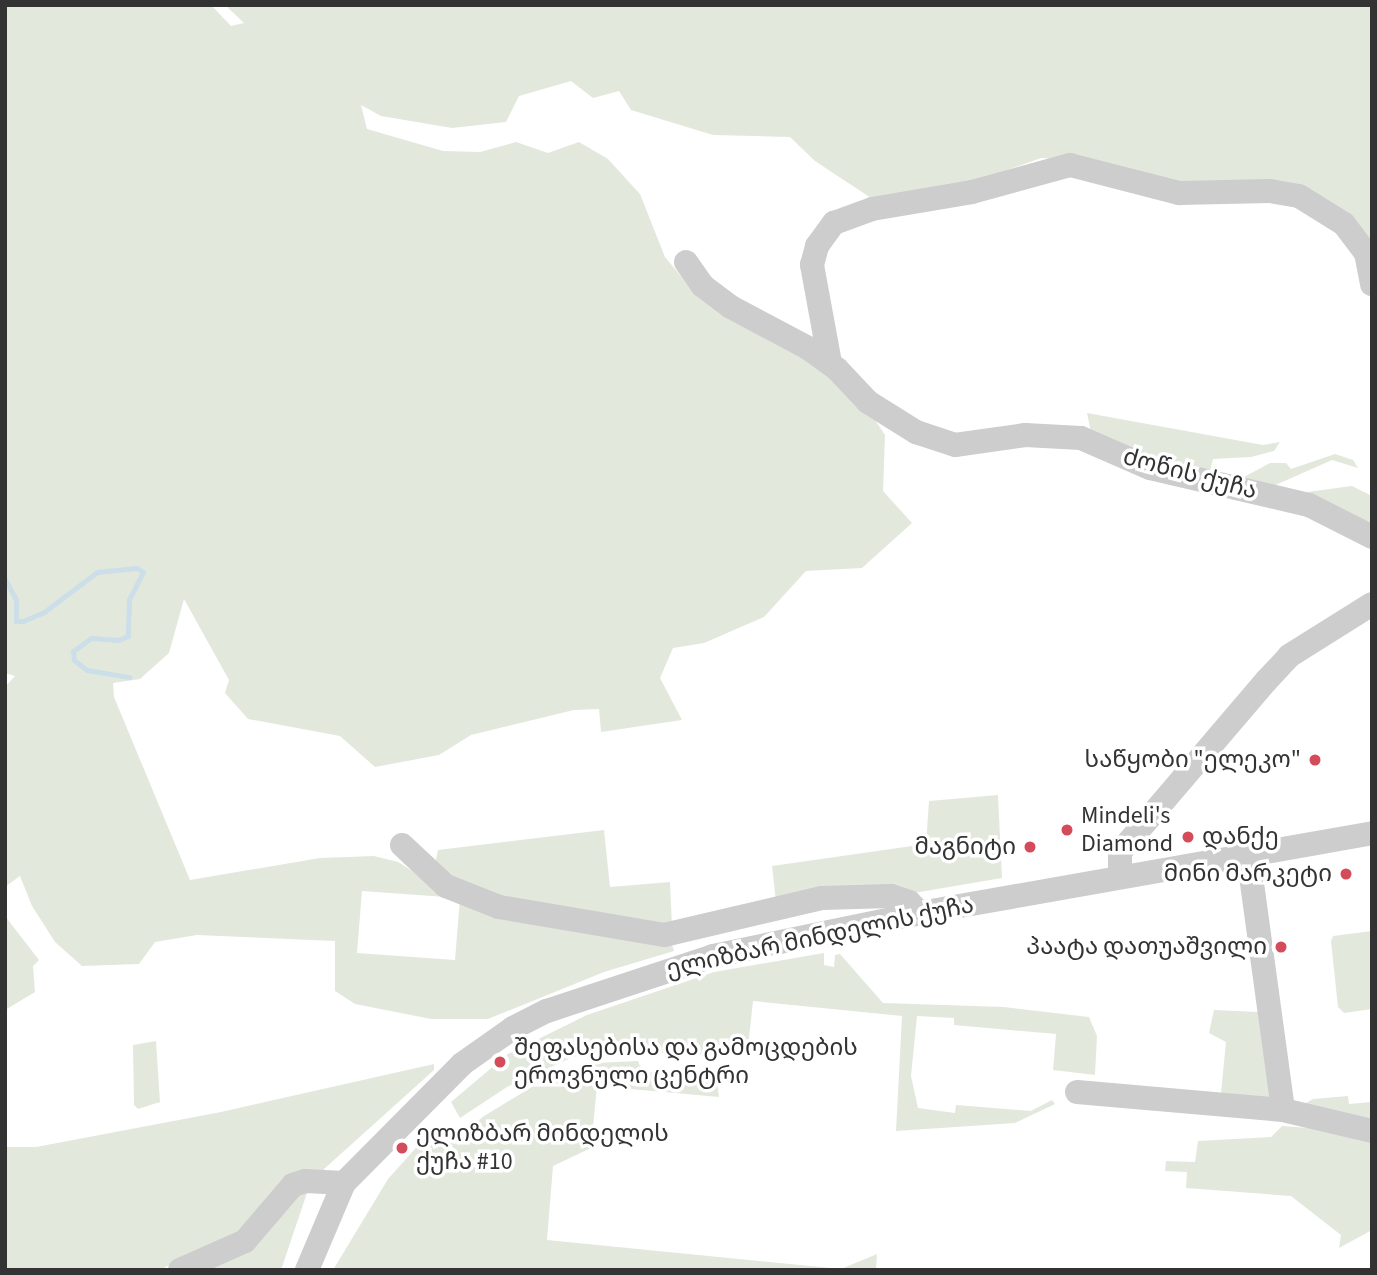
<!DOCTYPE html>
<meta charset="utf-8">
<style>
body{margin:0}
#map{position:relative;width:1377px;height:1275px;overflow:hidden;background:#fff;font-family:"Source Sans 3","Noto Sans Georgian",sans-serif}
div>[style]{position:absolute}
.green>*{inset:0;background:#e3e8dd}
.stream>*{height:5px;margin:-2.5px;padding:0 2.5px;transform-origin:2.5px;border-radius:2.5px;background:#ccdee7}
.minor>*{height:24px;margin:-12px;padding:0 12px;transform-origin:12px;border-radius:12px;background:#cdcdcd}
.dots>*{width:19px;height:19px;translate:-50% -50%;box-sizing:border-box;border:4px solid #fff;border-radius:50%}
span{translate:-50% -50%;white-space:nowrap;text-align:center;line-height:1.15;-webkit-text-stroke:7px #fff;paint-order:stroke}
.street-label{font-size:24px;color:#333}
.poi-label{font-size:24px;color:#333}
.right{translate:-100% -50%;text-align:right}
.left{translate:0 -50%;text-align:left}
.frame{position:absolute;inset:0;border:7px solid #333;pointer-events:none}
</style>
<div id="map">
<div class="green">
<i style="clip-path:polygon(evenodd,5px 5px,211px 5px,231px 26px,244px 23px,225px 5px,1372px 5px,1372px 246px,1330px 206px,1179px 184px,1082px 160px,1041px 158px,972px 183px,874px 200px,815px 161px,790px 137px,713px 135px,631px 110px,619px 91px,593px 98px,571px 81px,519px 96px,506px 122px,452px 128px,381px 116px,361px 105px,367px 129px,443px 151px,480px 152px,516px 142px,548px 153px,579px 142px,608px 159px,640px 194px,665px 257px,694px 292px,831px 371px,873px 417px,885px 435px,883px 491px,912px 523px,862px 568px,806px 571px,764px 617px,704px 643px,673px 648px,660px 678px,682px 720px,601px 732px,599px 709px,574px 710px,471px 735px,439px 755px,375px 767px,340px 736px,248px 719px,225px 693px,229px 680px,184px 599px,169px 653px,140px 679px,113px 683px,114px 697px,190px 880px,320px 858px,374px 856px,398px 862px,446px 892px,671px 941px,674px 951px,604px 972px,488px 1019px,431px 1019px,355px 1004px,335px 991px,335px 941px,197px 935px,155px 942px,139px 964px,82px 966px,55px 942px,32px 906px,20px 876px,5px 887px,5px 687px,15px 676px,5px 673px,5px 5px,362px 891px,460px 898px,455px 960px,357px 953px,362px 891px)"></i>
<i style="clip-path:polygon(1087px 413px,1263px 445px,1280px 442px,1274px 451px,1251px 457px,1213px 459px,1210px 471px,1152px 461px,1091px 433px)"></i>
<i style="clip-path:polygon(1335px 454px,1353px 460px,1358px 468px,1332px 460px,1271px 487px,1242px 478px,1270px 463px,1286px 463px,1291px 469px)"></i>
<i style="clip-path:polygon(1352px 486px,1372px 496px,1372px 530px,1307px 492px)"></i>
<i style="clip-path:polygon(998px 795px,1002px 878px,914px 893px,776px 902px,772px 866px,926px 844px,929px 801px)"></i>
<i style="clip-path:polygon(604px 830px,610px 887px,670px 882px,672px 927px,499px 903px,448px 882px,435px 864px,438px 850px)"></i>
<i style="clip-path:polygon(5px 916px,39px 960px,33px 966px,35px 992px,5px 1010px)"></i>
<i style="clip-path:polygon(1372px 931px,1372px 1009px,1344px 1013px,1338px 1007px,1331px 941px,1333px 936px)"></i>
<i style="clip-path:polygon(824px 953px,824px 965px,834px 967px,835px 955px,840px 954px,883px 1003px,1004px 1007px,1089px 1017px,1097px 1036px,1095px 1075px,1053px 1070px,1056px 1034px,954px 1025px,954px 1018px,917px 1016px,911px 1076px,918px 1108px,955px 1113px,956px 1105px,1031px 1111px,1052px 1100px,1055px 1104px,1015px 1123px,896px 1131px,902px 1016px,753px 1001px,748px 1047px,740px 1051px,725px 1055px,604px 1051px,573px 1057px,507px 1087px,460px 1118px,451px 1102px,508px 1054px,587px 1015px,714px 972px)"></i>
<i style="clip-path:polygon(1214px 1010px,1258px 1012px,1272px 1100px,1220px 1103px,1226px 1042px,1209px 1033px)"></i>
<i style="clip-path:polygon(156px 1041px,160px 1102px,138px 1109px,134px 1105px,133px 1045px)"></i>
<i style="clip-path:polygon(638px 1061px,642px 1072px,716px 1076px,719px 1097px,597px 1086px,591px 1148px,553px 1166px,547px 1240px,841px 1269px,877px 1254px,876px 1270px,333px 1270px,388px 1179px,423px 1140px,468px 1139px,465px 1131px,484px 1116px,540px 1082px,597px 1063px)"></i>
<i style="clip-path:polygon(434px 1064px,434px 1070px,323px 1170px,230px 1238px,159px 1270px,5px 1270px,5px 1147px,36px 1147px,221px 1112px)"></i>
<i style="clip-path:polygon(1348px 1096px,1349px 1104px,1371px 1102px,1372px 1121px,1307px 1109px,1306px 1103px,1313px 1099px)"></i>
<i style="clip-path:polygon(1282px 1126px,1348px 1131px,1372px 1142px,1372px 1230px,1339px 1248px,1341px 1235px,1291px 1196px,1186px 1188px,1187px 1172px,1165px 1171px,1166px 1161px,1195px 1162px,1198px 1141px,1271px 1137px)"></i>
<i style="clip-path:polygon(308px 1190px,281px 1270px,199px 1270px,284px 1204px)"></i>
</div>
<div class="stream">
<i style="left:5px;top:579px;width:24px;rotate:62deg"></i>
<i style="left:16px;top:600px;width:21px;rotate:90deg"></i>
<i style="left:16px;top:621px;width:7px"></i>
<i style="left:23px;top:621px;width:23px;rotate:-23deg"></i>
<i style="left:44px;top:612px;width:66px;rotate:-37deg"></i>
<i style="left:97px;top:572px;width:40px;rotate:-5.7deg"></i>
<i style="left:137px;top:568px;width:7px;rotate:34deg"></i>
<i style="left:143px;top:572px;width:31px;rotate:117deg"></i>
<i style="left:129px;top:600px;width:36px;rotate:92deg"></i>
<i style="left:128px;top:636px;width:11px;rotate:158deg"></i>
<i style="left:118px;top:640px;width:27px;rotate:-176deg"></i>
<i style="left:91px;top:638px;width:22px;rotate:144deg"></i>
<i style="left:73px;top:651px;width:9px;rotate:84deg"></i>
<i style="left:74px;top:660px;width:16px;rotate:38deg"></i>
<i style="left:87px;top:670px;width:43px;rotate:9.5deg"></i>
</div>
<div class="minor">
<i style="left:686px;top:262px;width:29px;rotate:55deg"></i>
<i style="left:703px;top:286px;width:35px;rotate:37deg"></i>
<i style="left:731px;top:307px;width:87px;rotate:28deg"></i>
<i style="left:808px;top:348px;width:36px;rotate:36deg"></i>
<i style="left:837px;top:369px;width:45px;rotate:46.8deg"></i>
<i style="left:868px;top:402px;width:57px;rotate:32deg"></i>
<i style="left:916px;top:432px;width:41px;rotate:18.4deg"></i>
<i style="left:955px;top:445px;width:71px;rotate:-8.1deg"></i>
<i style="left:1025px;top:435px;width:56px;rotate:3.1deg"></i>
<i style="left:1081px;top:438px;width:75px;rotate:23.5deg"></i>
<i style="left:1150px;top:468px;width:163px;rotate:13.1deg"></i>
<i style="left:1309px;top:505px;width:71px;rotate:26.9deg"></i>
<i style="left:830px;top:363px;width:100px;rotate:-100.4deg"></i>
<i style="left:812px;top:265px;width:20px;rotate:-75deg"></i>
<i style="left:817px;top:246px;width:29px;rotate:-54deg"></i>
<i style="left:834px;top:223px;width:40px;rotate:-20.2deg"></i>
<i style="left:872px;top:209px;width:101px;rotate:-9.6deg"></i>
<i style="left:972px;top:192px;width:102px;rotate:-15.4deg"></i>
<i style="left:1070px;top:165px;width:113px;rotate:14.4deg"></i>
<i style="left:1179px;top:193px;width:91px;rotate:-1.3deg"></i>
<i style="left:1270px;top:191px;width:29px;rotate:10deg"></i>
<i style="left:1299px;top:196px;width:53px;rotate:31.9deg"></i>
<i style="left:1344px;top:224px;width:36px;rotate:53deg"></i>
<i style="left:1366px;top:253px;width:32px;rotate:79deg"></i>
<i style="left:402px;top:845px;width:60px;rotate:43deg"></i>
<i style="left:446px;top:886px;width:57px;rotate:21.6deg"></i>
<i style="left:499px;top:907px;width:167px;rotate:9.6deg"></i>
<i style="left:664px;top:935px;width:162px;rotate:-13.2deg"></i>
<i style="left:822px;top:898px;width:69px;rotate:-1.7deg"></i>
<i style="left:891px;top:896px;width:19px;rotate:18deg"></i>
<i style="left:909px;top:902px;width:16px;rotate:45deg"></i>
<i style="left:1248px;top:854px;width:258px;rotate:82.2deg"></i>
<i style="left:1120px;top:876px;width:24px;rotate:-90deg"></i>
<i style="left:1120px;top:852px;width:226px;rotate:-49.5deg"></i>
<i style="left:1267px;top:680px;width:33px;rotate:-47deg"></i>
<i style="left:1289px;top:656px;width:98px;rotate:-32.1deg"></i>
<i style="left:1077px;top:1092px;width:207px;rotate:5deg"></i>
<i style="left:1283px;top:1110px;width:91px;rotate:13.3deg"></i>
<i style="left:180px;top:1270px;width:71px;rotate:-24deg"></i>
<i style="left:245px;top:1241px;width:74px;rotate:-49.4deg"></i>
<i style="left:293px;top:1185px;width:13px;rotate:-18deg"></i>
<i style="left:305px;top:1181px;width:39px;rotate:3deg"></i>
<i style="left:307px;top:1270px;width:95px;rotate:-67deg"></i>
<i style="left:344px;top:1183px;width:168px;rotate:-45.2deg"></i>
<i style="left:462px;top:1064px;width:62px;rotate:-35.2deg"></i>
<i style="left:513px;top:1028px;width:38px;rotate:-27deg"></i>
<i style="left:547px;top:1011px;width:175px;rotate:-18.3deg"></i>
<i style="left:713px;top:956px;width:211px;rotate:-11.7deg"></i>
<i style="left:920px;top:913px;width:459px;rotate:-10deg"></i>
</div>
<div class="dots">
<i style="left:1315px;top:760px;background:#d44b59"></i>
<i style="left:1067px;top:830px;background:#d44b59"></i>
<i style="left:1188px;top:837px;background:#d44b59"></i>
<i style="left:1030px;top:847px;background:#d44b59"></i>
<i style="left:1346px;top:874px;background:#d44b59"></i>
<i style="left:1281px;top:947px;background:#d44b59"></i>
<i style="left:500px;top:1062px;background:#d44b59"></i>
<i style="left:402px;top:1148px;background:#d44b59"></i>
</div>
<div class="street-label">
<span style="left:1190px;top:474px;rotate:15deg">ძოწის ქუჩა</span>
<span style="left:820px;top:937px;rotate:-12deg">ელიზბარ მინდელის ქუჩა</span>
</div>
<div class="poi-label">
<span class="right" style="left:1301px;top:760px">საწყობი "ელეკო"</span>
<span class="left" style="left:1081px;top:830px">Mindeli's<br>Diamond</span>
<span class="left" style="left:1202px;top:837px">დანქე</span>
<span class="right" style="left:1016px;top:847px">მაგნიტი</span>
<span class="right" style="left:1332px;top:874px">მინი მარკეტი</span>
<span class="right" style="left:1267px;top:947px">პაატა დათუაშვილი</span>
<span class="left" style="left:514px;top:1062px">შეფასებისა და გამოცდების<br>ეროვნული ცენტრი</span>
<span class="left" style="left:416px;top:1148px">ელიზბარ მინდელის<br>ქუჩა #10</span>
</div>
<div class="frame"></div>
</div>
